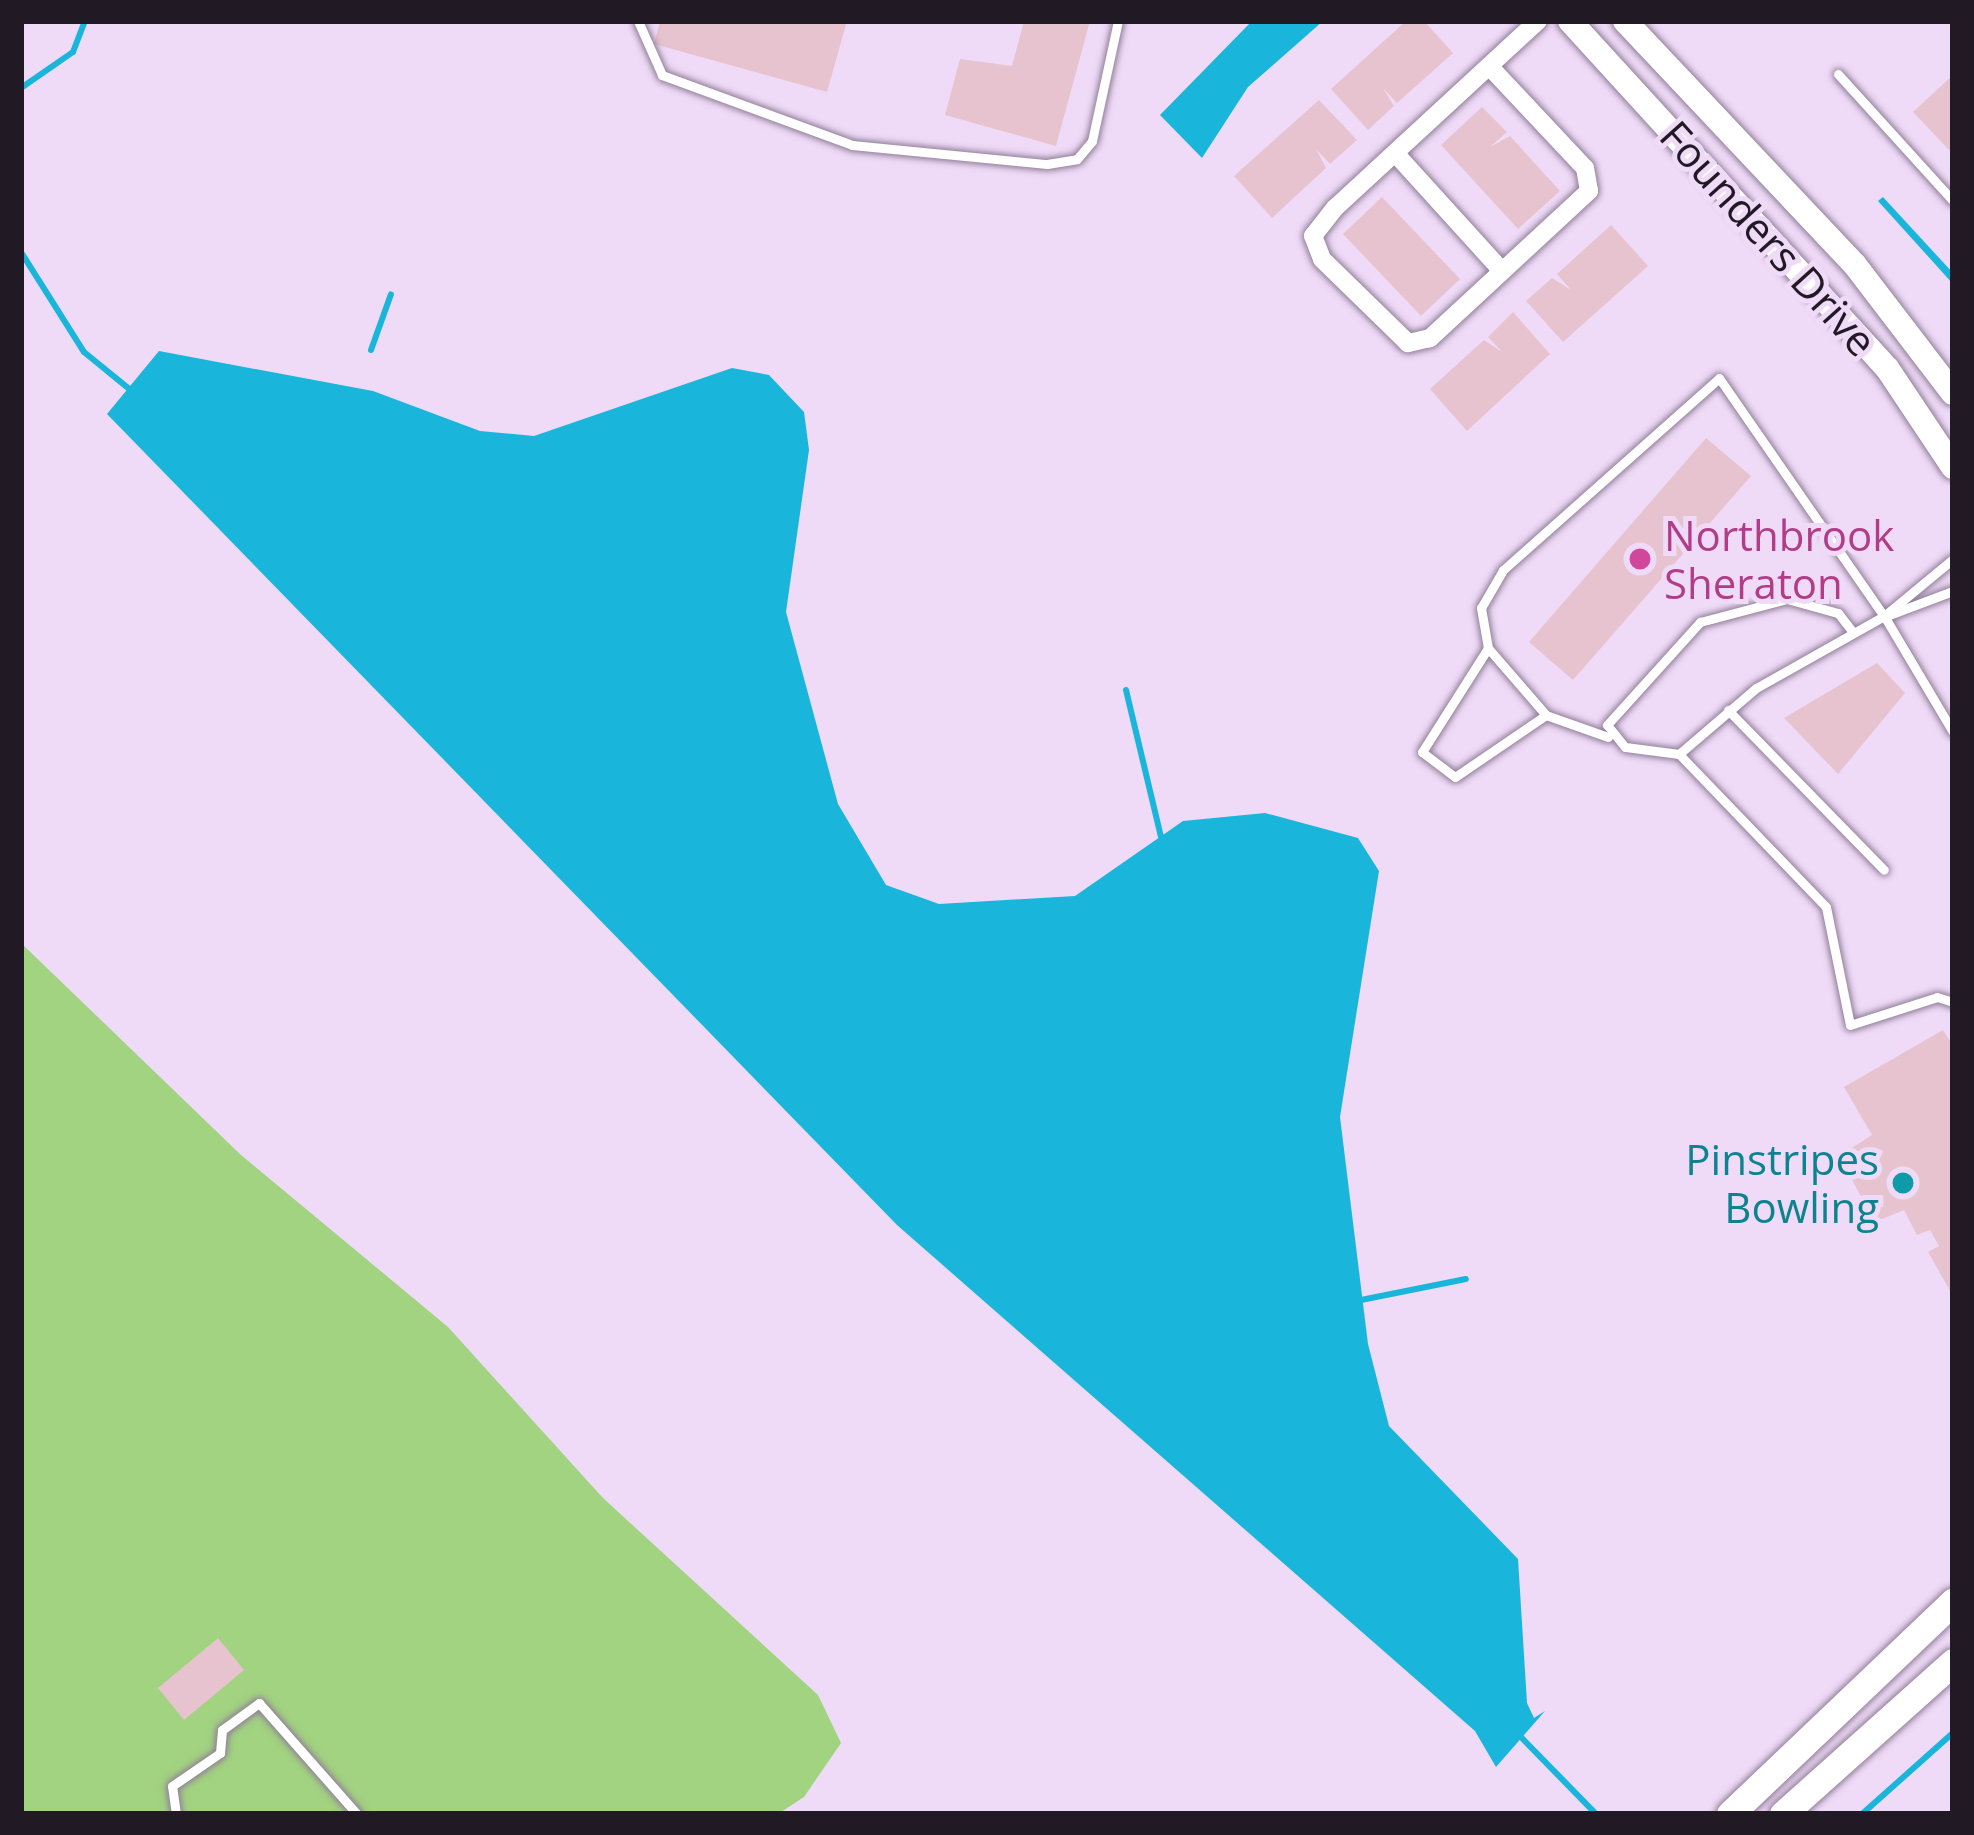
<!DOCTYPE html>
<style>
body{margin:0}
#map{position:relative;width:1974px;height:1835px;overflow:hidden;background:#efdbf7;font-family:"Open Sans",sans-serif}
div>[style]{position:absolute}
.green>*{inset:0;background:#a2d380}
.water>*{inset:0;background:#1ab5db}
.stream>*{height:6px;margin:-3px;padding:0 3px;transform-origin:3px;border-radius:3px;background:#1ab5db}
.building>*{inset:0;background:#e7c3cf}
.roads{filter:drop-shadow(0 0 3px #917f99) drop-shadow(0 0 3px #917f99)}
.service>*{height:9px;margin:-4.5px;padding:0 4.5px;transform-origin:4.5px;border-radius:4.5px;background:#fff}
.minor>*{height:18px;margin:-9px;padding:0 9px;transform-origin:9px;border-radius:9px;background:#fff}
.secondary>*{height:24px;margin:-12px;padding:0 12px;transform-origin:12px;border-radius:12px;background:#fff}
.primary>*{height:27px;margin:-13.5px;padding:0 13.5px;transform-origin:13.5px;border-radius:13.5px;background:#fff}
.dots>*{width:33px;height:33px;translate:-50% -50%;box-sizing:border-box;border:6px solid #efdbf7;border-radius:50%}
span{translate:-50% -50%;white-space:nowrap;text-align:center;line-height:1.15;-webkit-text-stroke:10px #efdbf7;paint-order:stroke}
.street-label{font-size:42px;color:#211a24}
.hotel-label{font-size:42px;color:#b23c85}
.left{translate:0 -50%;text-align:left}
.culture-label{font-size:42px;color:#0d838f}
.right{translate:-100% -50%;text-align:right}
.frame{position:absolute;inset:0;border:24px solid #211a24;pointer-events:none}
</style>
<div id="map">
<div class="green">
<i style="clip-path:polygon(21px 943px,241px 1155px,448px 1327px,603px 1498px,818px 1695px,841px 1743px,804px 1797px,778px 1814px,21px 1814px)"></i>
</div>
<div class="water">
<i style="clip-path:polygon(1252px 21px,1323px 21px,1248px 87px,1202px 158px,1160px 115px)"></i>
<i style="clip-path:polygon(1883px 197px,1953px 273px,1953px 284px,1878px 201px)"></i>
<i style="clip-path:polygon(159px 351px,373px 391px,480px 431px,534px 436px,732px 368px,769px 375px,804px 412px,809px 450px,786px 612px,838px 804px,886px 885px,939px 904px,1075px 896px,1183px 821px,1265px 813px,1358px 838px,1379px 871px,1340px 1117px,1368px 1344px,1389px 1426px,1518px 1559px,1527px 1703px,1534px 1718px,1545px 1711px,1496px 1767px,1475px 1731px,897px 1225px,107px 414px)"></i>
</div>
<div class="stream">
<i style="left:21px;top:88px;width:63px;rotate:-34.7deg"></i>
<i style="left:73px;top:52px;width:33px;rotate:-69deg"></i>
<i style="left:21px;top:252px;width:118px;rotate:57.8deg"></i>
<i style="left:84px;top:352px;width:63px;rotate:39.2deg"></i>
<i style="left:371px;top:350px;width:59px;rotate:-70.3deg"></i>
<i style="left:1126px;top:690px;width:151px;rotate:76.6deg"></i>
<i style="left:1356px;top:1301px;width:112px;rotate:-11.3deg"></i>
<i style="left:1517px;top:1733px;width:113px;rotate:45.7deg"></i>
<i style="left:1862px;top:1814px;width:122px;rotate:-41.7deg"></i>
</div>
<div class="building">
<i style="clip-path:polygon(660px 21px,847px 21px,827px 92px,654px 44px)"></i>
<i style="clip-path:polygon(1024px 21px,1090px 21px,1056px 146px,945px 115px,960px 59px,1012px 66px)"></i>
<i style="clip-path:polygon(1406px 21px,1424px 21px,1453px 53px,1397px 103px,1383px 88px,1394px 106px,1368px 130px,1331px 89px)"></i>
<i style="clip-path:polygon(1953px 75px,1953px 147px,1949px 150px,1913px 112px)"></i>
<i style="clip-path:polygon(1319px 100px,1357px 140px,1330px 164px,1316px 149px,1326px 168px,1272px 218px,1234px 176px)"></i>
<i style="clip-path:polygon(1482px 107px,1507px 132px,1490px 147px,1510px 136px,1560px 191px,1518px 229px,1441px 145px)"></i>
<i style="clip-path:polygon(1382px 197px,1460px 279px,1421px 316px,1343px 234px)"></i>
<i style="clip-path:polygon(1611px 225px,1648px 266px,1563px 342px,1526px 301px,1552px 278px,1571px 290px,1557px 274px)"></i>
<i style="clip-path:polygon(1513px 312px,1550px 354px,1467px 431px,1430px 389px,1484px 340px,1502px 352px,1488px 337px)"></i>
<i style="clip-path:polygon(1706px 438px,1751px 476px,1573px 680px,1529px 642px)"></i>
<i style="clip-path:polygon(1877px 663px,1905px 693px,1838px 774px,1784px 718px)"></i>
<i style="clip-path:polygon(1943px 1030px,1953px 1046px,1953px 1296px,1928px 1252px,1939px 1246px,1930px 1230px,1917px 1235px,1904px 1210px,1875px 1222px,1839px 1156px,1872px 1135px,1844px 1087px)"></i>
<i style="clip-path:polygon(218px 1638px,244px 1670px,184px 1720px,158px 1688px)"></i>
</div>
<div class="roads">
<div class="service">
<i style="left:638px;top:21px;width:59px;rotate:66deg"></i>
<i style="left:662px;top:75px;width:202px;rotate:20.2deg"></i>
<i style="left:852px;top:145px;width:196px;rotate:5.6deg"></i>
<i style="left:1047px;top:164px;width:30px;rotate:-9deg"></i>
<i style="left:1077px;top:159px;width:23px;rotate:-50deg"></i>
<i style="left:1092px;top:141px;width:123px;rotate:-77.8deg"></i>
<i style="left:1838px;top:74px;width:171px;rotate:47.8deg"></i>
<i style="left:1889px;top:615px;width:68px;rotate:-20.6deg"></i>
<i style="left:1884px;top:616px;width:89px;rotate:-39.6deg"></i>
<i style="left:1488px;top:648px;width:123px;rotate:122.4deg"></i>
<i style="left:1422px;top:752px;width:41px;rotate:37.1deg"></i>
<i style="left:1455px;top:777px;width:110px;rotate:-34.3deg"></i>
<i style="left:1728px;top:710px;width:223px;rotate:45.7deg"></i>
<i style="left:1953px;top:732px;width:135px;rotate:-120.7deg"></i>
<i style="left:1884px;top:616px;width:147px;rotate:150.6deg"></i>
<i style="left:1756px;top:688px;width:101px;rotate:139.4deg"></i>
<i style="left:1679px;top:754px;width:212px;rotate:46.1deg"></i>
<i style="left:1826px;top:907px;width:120px;rotate:78.5deg"></i>
<i style="left:1850px;top:1025px;width:91px;rotate:-17.8deg"></i>
<i style="left:1937px;top:997px;width:17px;rotate:17deg"></i>
<i style="left:1608px;top:737px;width:66px;rotate:-160.5deg"></i>
<i style="left:1546px;top:715px;width:89px;rotate:-130.9deg"></i>
<i style="left:1488px;top:648px;width:41px;rotate:-99.9deg"></i>
<i style="left:1481px;top:608px;width:44px;rotate:-59.9deg"></i>
<i style="left:1503px;top:570px;width:289px;rotate:-41.6deg"></i>
<i style="left:1719px;top:378px;width:290px;rotate:55.3deg"></i>
<i style="left:1679px;top:754px;width:54px;rotate:-172.6deg"></i>
<i style="left:1625px;top:747px;width:28px;rotate:-129deg"></i>
<i style="left:1607px;top:725px;width:139px;rotate:-47.9deg"></i>
<i style="left:1700px;top:622px;width:90px;rotate:-14.8deg"></i>
<i style="left:1787px;top:599px;width:53px;rotate:15.4deg"></i>
<i style="left:1838px;top:613px;width:24px;rotate:52deg"></i>
<i style="left:176px;top:1814px;width:28px;rotate:-98deg"></i>
<i style="left:172px;top:1786px;width:58px;rotate:-34.5deg"></i>
<i style="left:220px;top:1753px;width:23px;rotate:-85deg"></i>
<i style="left:222px;top:1730px;width:46px;rotate:-36.1deg"></i>
<i style="left:259px;top:1703px;width:148px;rotate:48.6deg"></i>
</div>
<div class="minor">
<i style="left:1490px;top:67px;width:139px;rotate:46.8deg"></i>
<i style="left:1585px;top:168px;width:23px;rotate:80deg"></i>
<i style="left:1589px;top:191px;width:217px;rotate:137.2deg"></i>
<i style="left:1430px;top:338px;width:23px;rotate:167deg"></i>
<i style="left:1408px;top:343px;width:120px;rotate:-135.7deg"></i>
<i style="left:1322px;top:259px;width:25px;rotate:-111deg"></i>
<i style="left:1313px;top:236px;width:36px;rotate:-52deg"></i>
<i style="left:1335px;top:208px;width:276px;rotate:-42.7deg"></i>
<i style="left:1395px;top:153px;width:159px;rotate:47.8deg"></i>
</div>
<div class="secondary">
<i style="left:1570px;top:21px;width:470px;rotate:47.6deg"></i>
<i style="left:1887px;top:368px;width:119px;rotate:56.3deg"></i>
<i style="left:1625px;top:21px;width:335px;rotate:46.7deg"></i>
<i style="left:1855px;top:265px;width:161px;rotate:52.6deg"></i>
</div>
<div class="primary">
<i style="left:1730px;top:1814px;width:308px;rotate:-43.6deg"></i>
<i style="left:1783px;top:1814px;width:228px;rotate:-41.8deg"></i>
</div>
</div>
<div class="dots">
<i style="left:1640px;top:559px;background:#d1479c"></i>
<i style="left:1903px;top:1183px;background:#0f9aa8"></i>
</div>
<div class="street-label">
<span style="left:1769px;top:238px;rotate:48deg">Founders Drive</span>
</div>
<div class="hotel-label">
<span class="left" style="left:1664px;top:559px">Northbrook<br>Sheraton</span>
</div>
<div class="culture-label">
<span class="right" style="left:1879px;top:1183px">Pinstripes<br>Bowling</span>
</div>
<div class="frame"></div>
</div>
